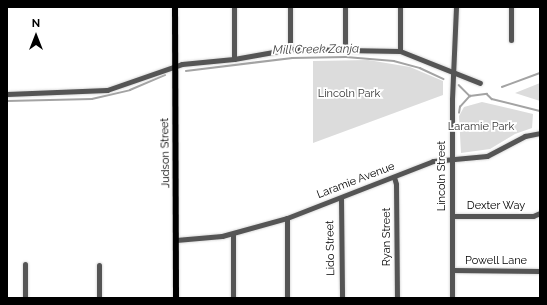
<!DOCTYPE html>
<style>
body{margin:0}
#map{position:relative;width:547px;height:305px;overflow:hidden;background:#fff;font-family:Raleway,sans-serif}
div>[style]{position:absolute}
.green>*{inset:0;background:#dcdcdc}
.stream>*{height:1.5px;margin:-0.75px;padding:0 0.75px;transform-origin:0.75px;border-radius:0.75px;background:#a3a3a3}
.roads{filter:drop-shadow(0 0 1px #dbdbdb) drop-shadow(0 0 1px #dbdbdb)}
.minor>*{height:5px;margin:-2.5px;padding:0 2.5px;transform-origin:2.5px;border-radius:2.5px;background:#555}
.major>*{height:6px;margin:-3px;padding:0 3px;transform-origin:3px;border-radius:3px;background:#000}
span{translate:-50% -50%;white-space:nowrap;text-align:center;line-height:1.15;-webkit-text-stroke:3.5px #fff;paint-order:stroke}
.park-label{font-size:11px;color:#333}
.street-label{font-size:11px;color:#000}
.water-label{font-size:12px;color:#444;font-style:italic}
.frame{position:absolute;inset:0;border:8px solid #000;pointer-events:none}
.north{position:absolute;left:16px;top:16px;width:40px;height:40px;-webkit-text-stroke:3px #fff;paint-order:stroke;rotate:0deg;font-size:11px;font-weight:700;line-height:16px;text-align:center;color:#000}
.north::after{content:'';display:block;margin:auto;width:14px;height:18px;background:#000;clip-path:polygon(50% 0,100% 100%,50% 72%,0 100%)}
</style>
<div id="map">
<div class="green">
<i style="clip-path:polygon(368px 60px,410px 67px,443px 81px,443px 95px,313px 143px,313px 61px)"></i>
<i style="clip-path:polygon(540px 83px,540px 101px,515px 93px)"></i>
<i style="clip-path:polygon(482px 102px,533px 114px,532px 128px,515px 134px,490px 149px,461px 153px,459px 116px,464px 107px)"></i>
</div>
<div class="stream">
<i style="left:186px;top:71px;width:107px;rotate:-7deg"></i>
<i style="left:292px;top:58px;width:54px;rotate:-1.1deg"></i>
<i style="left:346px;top:57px;width:48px;rotate:4.8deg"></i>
<i style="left:394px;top:61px;width:27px;rotate:15deg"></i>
<i style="left:420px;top:68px;width:26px;rotate:25deg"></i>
<i style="left:459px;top:85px;width:16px;rotate:45deg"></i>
<i style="left:470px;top:96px;width:17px;rotate:-7deg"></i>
<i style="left:487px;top:94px;width:7px;rotate:45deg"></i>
<i style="left:492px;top:99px;width:49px;rotate:14deg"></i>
<i style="left:502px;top:87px;width:40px;rotate:-20.2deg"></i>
<i style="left:7px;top:101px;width:85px;rotate:-1.3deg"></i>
<i style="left:92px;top:99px;width:39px;rotate:-13deg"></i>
<i style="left:130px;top:90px;width:38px;rotate:-23deg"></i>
<i style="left:459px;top:113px;width:6px;rotate:-81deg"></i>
<i style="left:460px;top:107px;width:15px;rotate:-48deg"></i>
</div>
<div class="roads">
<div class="minor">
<i style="left:234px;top:7px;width:52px;rotate:90deg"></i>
<i style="left:345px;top:7px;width:43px;rotate:90deg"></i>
<i style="left:400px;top:7px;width:44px;rotate:90deg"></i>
<i style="left:511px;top:40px;width:33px;rotate:-90deg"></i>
<i style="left:290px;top:49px;width:42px;rotate:-90deg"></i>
<i style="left:7px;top:94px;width:100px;rotate:-2.3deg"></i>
<i style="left:107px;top:90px;width:79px;rotate:-19.1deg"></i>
<i style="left:182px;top:64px;width:52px;rotate:-5.5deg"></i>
<i style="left:234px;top:59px;width:57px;rotate:-10.1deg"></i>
<i style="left:290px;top:49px;width:110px;rotate:1deg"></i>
<i style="left:400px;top:51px;width:86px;rotate:21.8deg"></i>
<i style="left:394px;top:177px;width:7px;rotate:74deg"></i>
<i style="left:396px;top:184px;width:114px;rotate:89.5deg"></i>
<i style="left:341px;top:198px;width:100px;rotate:89.4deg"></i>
<i style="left:452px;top:216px;width:81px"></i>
<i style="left:533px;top:216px;width:8px;rotate:-23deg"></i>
<i style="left:287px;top:218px;width:80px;rotate:90deg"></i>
<i style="left:176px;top:240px;width:46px;rotate:-5deg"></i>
<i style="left:222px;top:236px;width:67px;rotate:-15.5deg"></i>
<i style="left:287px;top:218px;width:157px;rotate:-21.3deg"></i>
<i style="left:433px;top:161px;width:54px;rotate:-5.3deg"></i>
<i style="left:487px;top:156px;width:43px;rotate:-27.8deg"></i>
<i style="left:525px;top:136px;width:15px;rotate:-11deg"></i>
<i style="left:452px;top:270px;width:88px;rotate:0.7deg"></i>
<i style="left:25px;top:298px;width:34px;rotate:-90deg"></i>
<i style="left:99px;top:298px;width:33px;rotate:-90deg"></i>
<i style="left:233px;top:298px;width:64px;rotate:-90deg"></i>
<i style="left:452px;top:298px;width:199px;rotate:-90deg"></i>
<i style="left:452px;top:99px;width:92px;rotate:-87.5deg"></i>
</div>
<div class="major">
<i style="left:175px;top:7px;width:291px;rotate:89.8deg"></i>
</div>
</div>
<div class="park-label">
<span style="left:349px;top:94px">Lincoln Park</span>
<span style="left:481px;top:127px">Laramie Park</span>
</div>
<div class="street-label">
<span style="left:166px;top:153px;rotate:-91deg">Judson Street</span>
<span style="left:442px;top:176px;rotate:-90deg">Lincoln Street</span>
<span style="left:356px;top:181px;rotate:-21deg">Laramie Avenue</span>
<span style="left:496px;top:206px">Dexter Way</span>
<span style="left:387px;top:237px;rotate:-90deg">Ryan Street</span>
<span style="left:331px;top:248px;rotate:-91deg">Lido Street</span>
<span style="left:496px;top:261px">Powell Lane</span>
</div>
<div class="water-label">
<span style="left:316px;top:50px;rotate:-1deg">Mill Creek Zanja</span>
</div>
<div class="frame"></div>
<div class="north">N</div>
</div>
